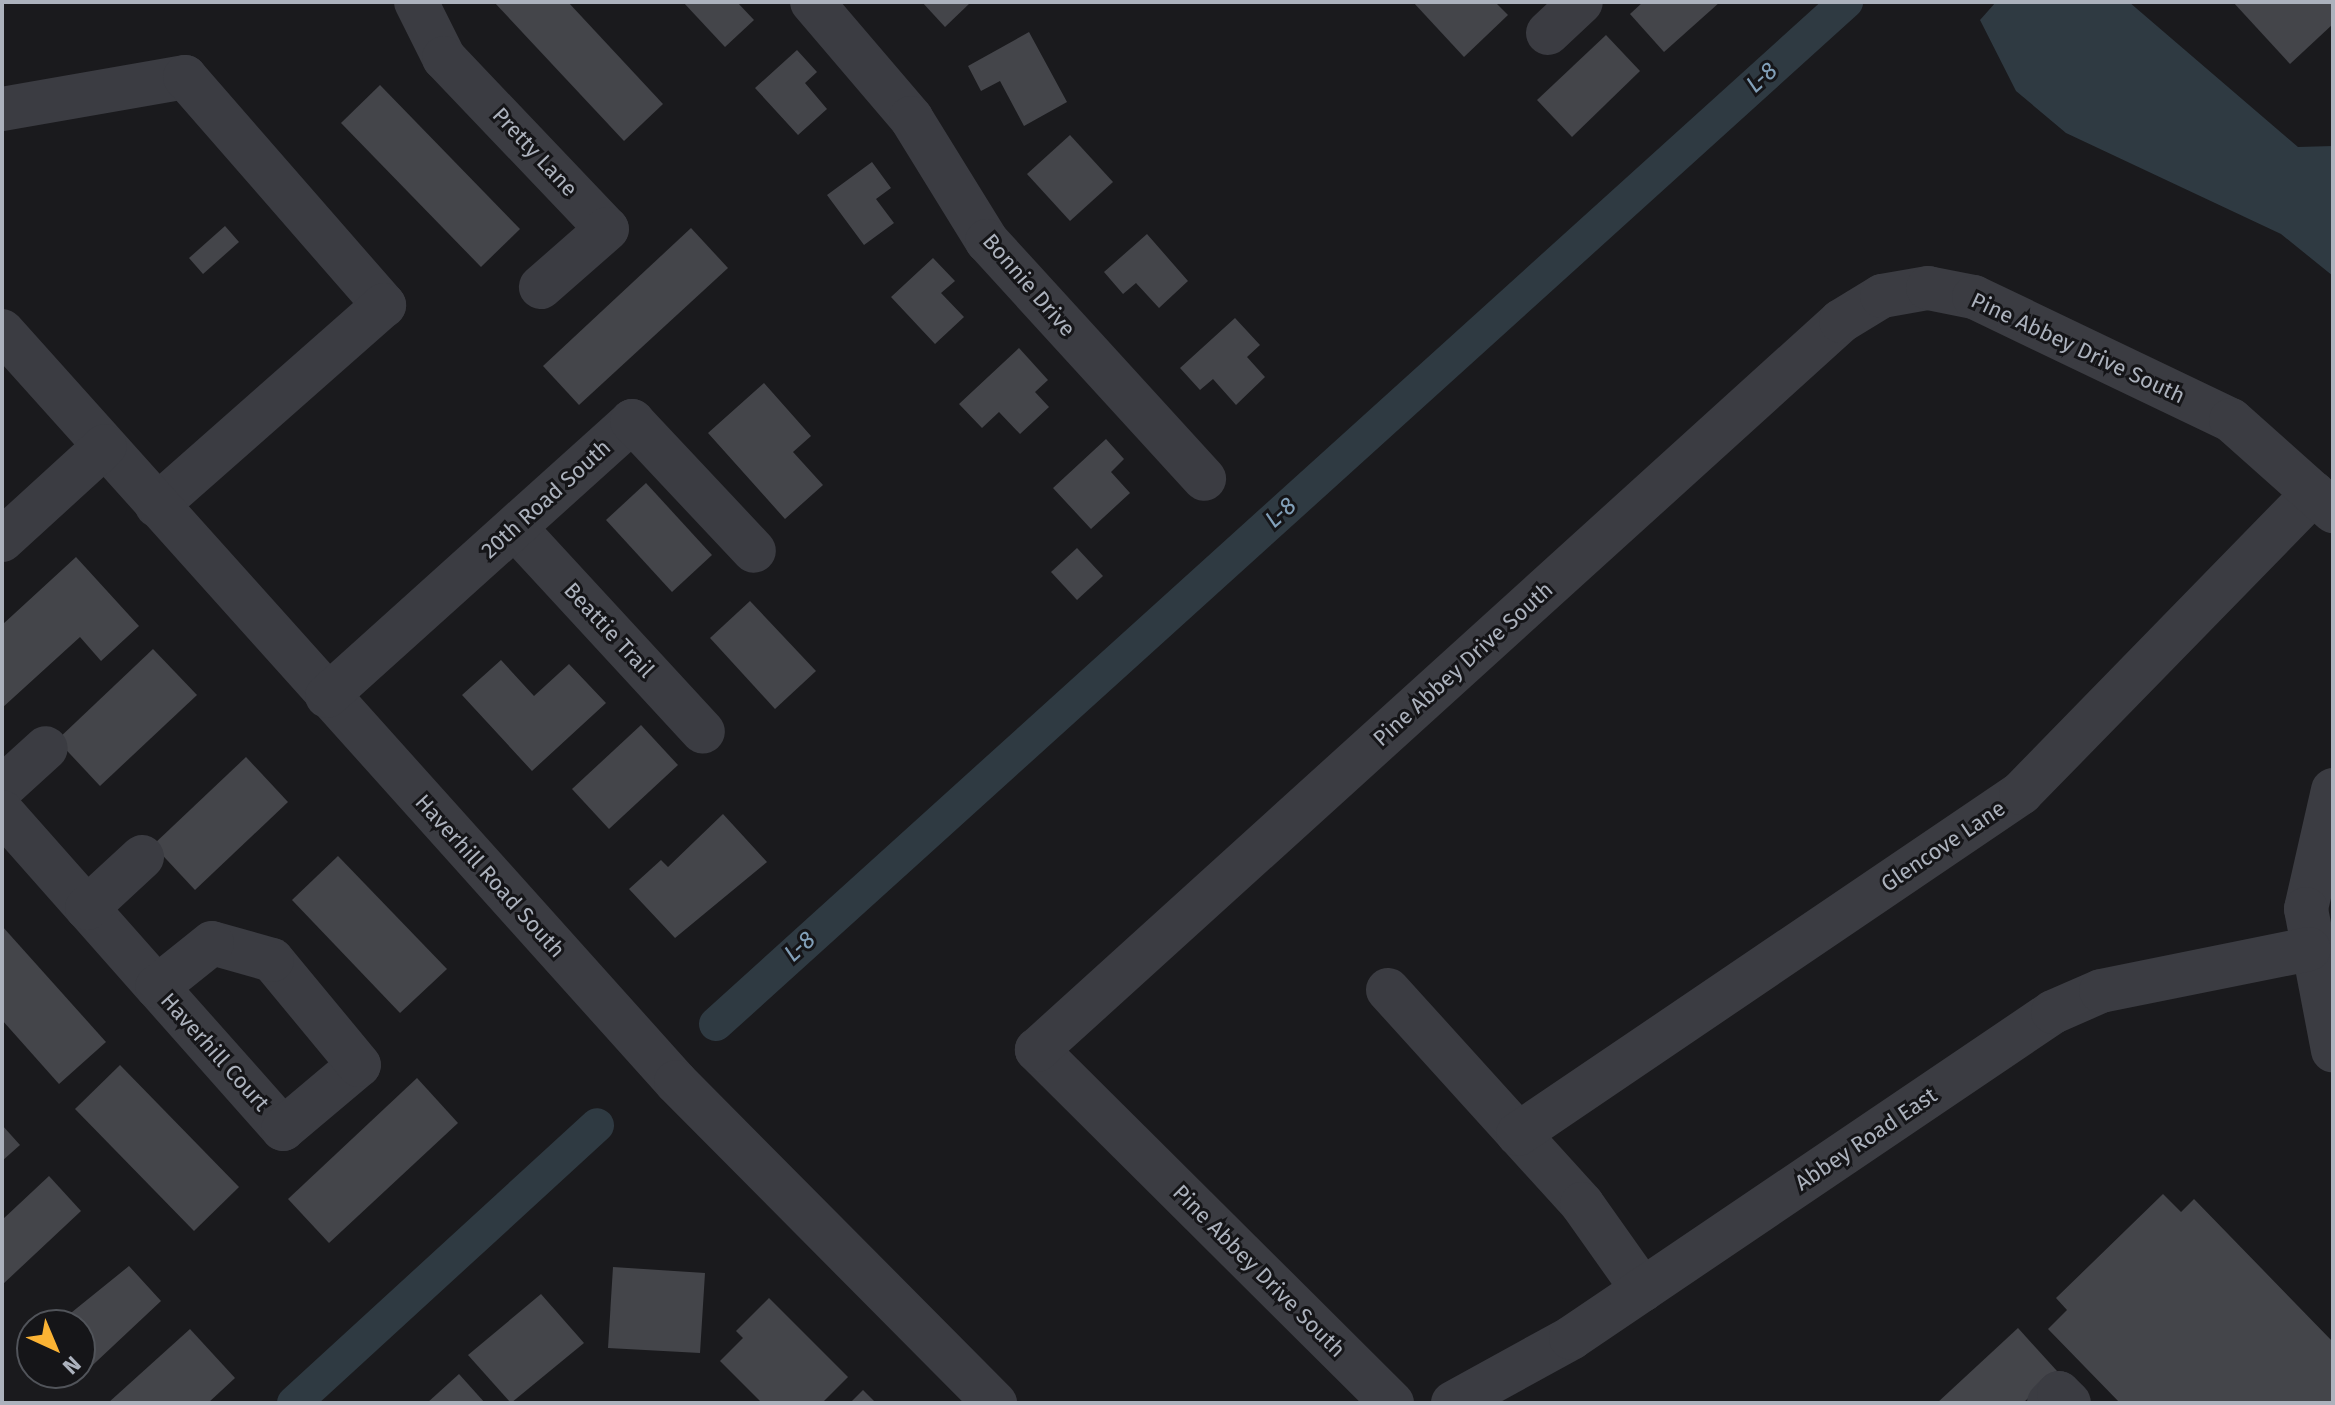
<!DOCTYPE html>
<style>
body{margin:0}
#map{position:relative;width:2335px;height:1405px;overflow:hidden;background:#1a1a1d;font-family:"Fira Sans",sans-serif}
div>[style]{position:absolute}
.water>*{inset:0;background:#2f3a42}
.canal>*{height:34px;margin:-17px;padding:0 17px;transform-origin:17px;border-radius:17px;background:#2f3a42}
.building>*{inset:0;background:#44454a}
.minor>*{height:44px;margin:-22px;padding:0 22px;transform-origin:22px;border-radius:22px;background:#3b3c42}
span{translate:-50% -50%;white-space:nowrap;text-align:center;line-height:1.15;-webkit-text-stroke:6px #151518;paint-order:stroke}
.street-label{font-size:22px;color:#acb2bd}
.water-label{font-size:24px;color:#82a0b9;font-style:italic}
.frame{position:absolute;inset:0;border:4px solid #acb2bd;pointer-events:none}
.north{position:absolute;left:16px;top:1309px;width:80px;height:80px;box-sizing:border-box;background:#151518;border:2px solid #51545a;border-radius:50%;rotate:136deg;font-size:22px;font-weight:700;line-height:32px;text-align:center;color:#acb2bd}
.north::after{content:'';display:block;margin:auto;width:28px;height:36px;background:#fbb334;clip-path:polygon(50% 0,100% 100%,50% 72%,0 100%)}
</style>
<div id="map">
<div class="water">
<i style="clip-path:polygon(1996px 2px,2129px 2px,2298px 147px,2333px 146px,2333px 276px,2281px 234px,2066px 133px,2016px 91px,1980px 20px)"></i>
</div>
<div class="canal">
<i style="left:716px;top:1024px;width:1524px;rotate:-42.13deg"></i>
<i style="left:294px;top:1403px;width:411px;rotate:-42.5deg"></i>
</div>
<div class="building">
<i style="clip-path:polygon(494px 2px,568px 2px,663px 104px,624px 141px)"></i>
<i style="clip-path:polygon(683px 2px,737px 2px,754px 20px,725px 47px)"></i>
<i style="clip-path:polygon(922px 2px,971px 2px,945px 27px)"></i>
<i style="clip-path:polygon(1413px 2px,1495px 2px,1508px 15px,1464px 57px)"></i>
<i style="clip-path:polygon(1643px 2px,1720px 2px,1664px 52px,1630px 14px)"></i>
<i style="clip-path:polygon(2233px 2px,2333px 2px,2333px 24px,2290px 64px)"></i>
<i style="clip-path:polygon(1029px 32px,1067px 102px,1024px 126px,1000px 81px,981px 91px,968px 66px)"></i>
<i style="clip-path:polygon(1606px 35px,1640px 71px,1572px 137px,1537px 100px)"></i>
<i style="clip-path:polygon(797px 50px,817px 72px,805px 83px,827px 109px,798px 135px,755px 88px)"></i>
<i style="clip-path:polygon(380px 85px,520px 229px,481px 267px,341px 123px)"></i>
<i style="clip-path:polygon(1070px 135px,1113px 182px,1070px 221px,1027px 174px)"></i>
<i style="clip-path:polygon(872px 162px,891px 188px,876px 199px,894px 223px,864px 245px,827px 195px)"></i>
<i style="clip-path:polygon(225px 226px,239px 242px,203px 274px,189px 258px)"></i>
<i style="clip-path:polygon(691px 228px,728px 268px,579px 405px,543px 366px)"></i>
<i style="clip-path:polygon(1147px 234px,1188px 281px,1159px 308px,1136px 283px,1123px 294px,1104px 272px)"></i>
<i style="clip-path:polygon(933px 258px,955px 281px,941px 293px,964px 317px,935px 344px,891px 297px)"></i>
<i style="clip-path:polygon(1235px 318px,1260px 345px,1247px 357px,1265px 377px,1236px 405px,1213px 379px,1200px 390px,1180px 368px)"></i>
<i style="clip-path:polygon(1019px 348px,1048px 380px,1035px 392px,1049px 407px,1020px 434px,999px 412px,982px 428px,959px 404px)"></i>
<i style="clip-path:polygon(764px 383px,811px 436px,793px 452px,823px 485px,785px 519px,708px 433px)"></i>
<i style="clip-path:polygon(1106px 439px,1124px 459px,1111px 472px,1130px 493px,1091px 529px,1053px 488px)"></i>
<i style="clip-path:polygon(646px 483px,712px 555px,672px 592px,606px 520px)"></i>
<i style="clip-path:polygon(1077px 548px,1103px 576px,1077px 600px,1051px 572px)"></i>
<i style="clip-path:polygon(76px 557px,139px 626px,101px 661px,80px 637px,2px 708px,2px 625px)"></i>
<i style="clip-path:polygon(750px 601px,816px 671px,775px 709px,710px 638px)"></i>
<i style="clip-path:polygon(153px 649px,197px 695px,100px 786px,57px 740px)"></i>
<i style="clip-path:polygon(501px 660px,534px 696px,569px 664px,606px 703px,532px 771px,462px 695px)"></i>
<i style="clip-path:polygon(641px 725px,678px 765px,609px 829px,572px 789px)"></i>
<i style="clip-path:polygon(246px 757px,288px 802px,195px 890px,153px 845px)"></i>
<i style="clip-path:polygon(723px 814px,767px 862px,675px 938px,629px 889px,661px 860px,668px 867px)"></i>
<i style="clip-path:polygon(338px 856px,447px 969px,400px 1013px,292px 900px)"></i>
<i style="clip-path:polygon(2px 926px,106px 1042px,59px 1084px,2px 1020px)"></i>
<i style="clip-path:polygon(120px 1065px,239px 1187px,194px 1231px,75px 1109px)"></i>
<i style="clip-path:polygon(417px 1078px,458px 1123px,329px 1243px,288px 1199px)"></i>
<i style="clip-path:polygon(2px 1125px,20px 1145px,2px 1161px)"></i>
<i style="clip-path:polygon(49px 1176px,81px 1211px,2px 1285px,2px 1220px)"></i>
<i style="clip-path:polygon(2163px 1194px,2181px 1212px,2194px 1199px,2333px 1342px,2333px 1403px,2120px 1403px,2048px 1329px,2067px 1310px,2056px 1298px)"></i>
<i style="clip-path:polygon(129px 1266px,161px 1301px,80px 1377px,80px 1325px,56px 1325px)"></i>
<i style="clip-path:polygon(613px 1267px,705px 1273px,700px 1353px,608px 1348px)"></i>
<i style="clip-path:polygon(541px 1294px,584px 1343px,511px 1403px,468px 1355px)"></i>
<i style="clip-path:polygon(769px 1298px,848px 1377px,822px 1403px,762px 1403px,720px 1361px,743px 1338px,736px 1331px)"></i>
<i style="clip-path:polygon(2018px 1328px,2057px 1371px,2023px 1403px,1937px 1403px)"></i>
<i style="clip-path:polygon(190px 1329px,235px 1378px,208px 1403px,108px 1403px)"></i>
<i style="clip-path:polygon(459px 1374px,485px 1403px,427px 1403px)"></i>
<i style="clip-path:polygon(863px 1390px,876px 1403px,850px 1403px)"></i>
</div>
<div class="minor">
<i style="left:416px;top:2px;width:63px;rotate:63.4deg"></i>
<i style="left:444px;top:58px;width:236px;rotate:46.4deg"></i>
<i style="left:607px;top:229px;width:88px;rotate:138.7deg"></i>
<i style="left:812px;top:2px;width:153px;rotate:49.5deg"></i>
<i style="left:911px;top:118px;width:145px;rotate:58.3deg"></i>
<i style="left:987px;top:241px;width:322px;rotate:47.6deg"></i>
<i style="left:1548px;top:33px;width:45px;rotate:-43.2deg"></i>
<i style="left:2px;top:109px;width:186px;rotate:-9.9deg"></i>
<i style="left:185px;top:77px;width:303px;rotate:48.9deg"></i>
<i style="left:384px;top:305px;width:303px;rotate:138.6deg"></i>
<i style="left:2px;top:331px;width:1009px;rotate:48.09deg"></i>
<i style="left:676px;top:1082px;width:453px;rotate:45.2deg"></i>
<i style="left:515px;top:528px;width:277px;rotate:47.3deg"></i>
<i style="left:2px;top:540px;width:139px;rotate:-42.4deg"></i>
<i style="left:327px;top:696px;width:411px;rotate:-42deg"></i>
<i style="left:632px;top:421px;width:178px;rotate:46.8deg"></i>
<i style="left:2px;top:788px;width:59px;rotate:-42.3deg"></i>
<i style="left:2333px;top:790px;width:122px;rotate:102.8deg"></i>
<i style="left:2306px;top:909px;width:144px;rotate:79.2deg"></i>
<i style="left:2px;top:812px;width:128px;rotate:48.5deg"></i>
<i style="left:87px;top:908px;width:106px;rotate:48.5deg"></i>
<i style="left:157px;top:987px;width:190px;rotate:48.4deg"></i>
<i style="left:283px;top:1129px;width:99px;rotate:-40.1deg"></i>
<i style="left:359px;top:1065px;width:136px;rotate:-129.6deg"></i>
<i style="left:272px;top:960px;width:62px;rotate:-164.2deg"></i>
<i style="left:212px;top:943px;width:70px;rotate:141.3deg"></i>
<i style="left:87px;top:908px;width:75px;rotate:-42.8deg"></i>
<i style="left:1388px;top:990px;width:289px;rotate:47.8deg"></i>
<i style="left:1582px;top:1204px;width:105px;rotate:54.7deg"></i>
<i style="left:1518px;top:1134px;width:608px;rotate:-34.13deg"></i>
<i style="left:2021px;top:793px;width:419px;rotate:-45.7deg"></i>
<i style="left:1392px;top:1403px;width:501px;rotate:-135.16deg"></i>
<i style="left:1037px;top:1050px;width:1085px;rotate:-42.2deg"></i>
<i style="left:1841px;top:321px;width:48px;rotate:-31.4deg"></i>
<i style="left:1882px;top:296px;width:47px;rotate:-9.9deg"></i>
<i style="left:1928px;top:288px;width:47px;rotate:11.1deg"></i>
<i style="left:1974px;top:297px;width:285px;rotate:25.6deg"></i>
<i style="left:2231px;top:420px;width:137px;rotate:41.7deg"></i>
<i style="left:1453px;top:1403px;width:135px;rotate:-28.8deg"></i>
<i style="left:1571px;top:1338px;width:582px;rotate:-34.07deg"></i>
<i style="left:2053px;top:1012px;width:52px;rotate:-23.6deg"></i>
<i style="left:2101px;top:991px;width:212px;rotate:-11.4deg"></i>
<i style="left:2049px;top:1403px;width:14px;rotate:-45deg"></i>
<i style="left:2059px;top:1393px;width:14px;rotate:45deg"></i>
</div>
<div class="street-label">
<span style="left:535px;top:152px;rotate:47deg">Pretty Lane</span>
<span style="left:1029px;top:285px;rotate:49deg">Bonnie Drive</span>
<span style="left:2078px;top:348px;rotate:25deg">Pine Abbey Drive South</span>
<span style="left:546px;top:499px;rotate:-42deg">20th Road South</span>
<span style="left:609px;top:630px;rotate:47deg">Beattie Trail</span>
<span style="left:1463px;top:664px;rotate:-42deg">Pine Abbey Drive South</span>
<span style="left:1943px;top:846px;rotate:-34deg">Glencove Lane</span>
<span style="left:490px;top:876px;rotate:48deg">Haverhill Road South</span>
<span style="left:215px;top:1052px;rotate:48deg">Haverhill Court</span>
<span style="left:1866px;top:1139px;rotate:-34deg">Abbey Road East</span>
<span style="left:1259px;top:1271px;rotate:45deg">Pine Abbey Drive South</span>
</div>
<div class="water-label">
<span style="left:1762px;top:78px;rotate:-42deg">L-8</span>
<span style="left:1281px;top:513px;rotate:-42deg">L-8</span>
<span style="left:800px;top:947px;rotate:-42deg">L-8</span>
</div>
<div class="frame"></div>
<div class="north">N</div>
</div>
